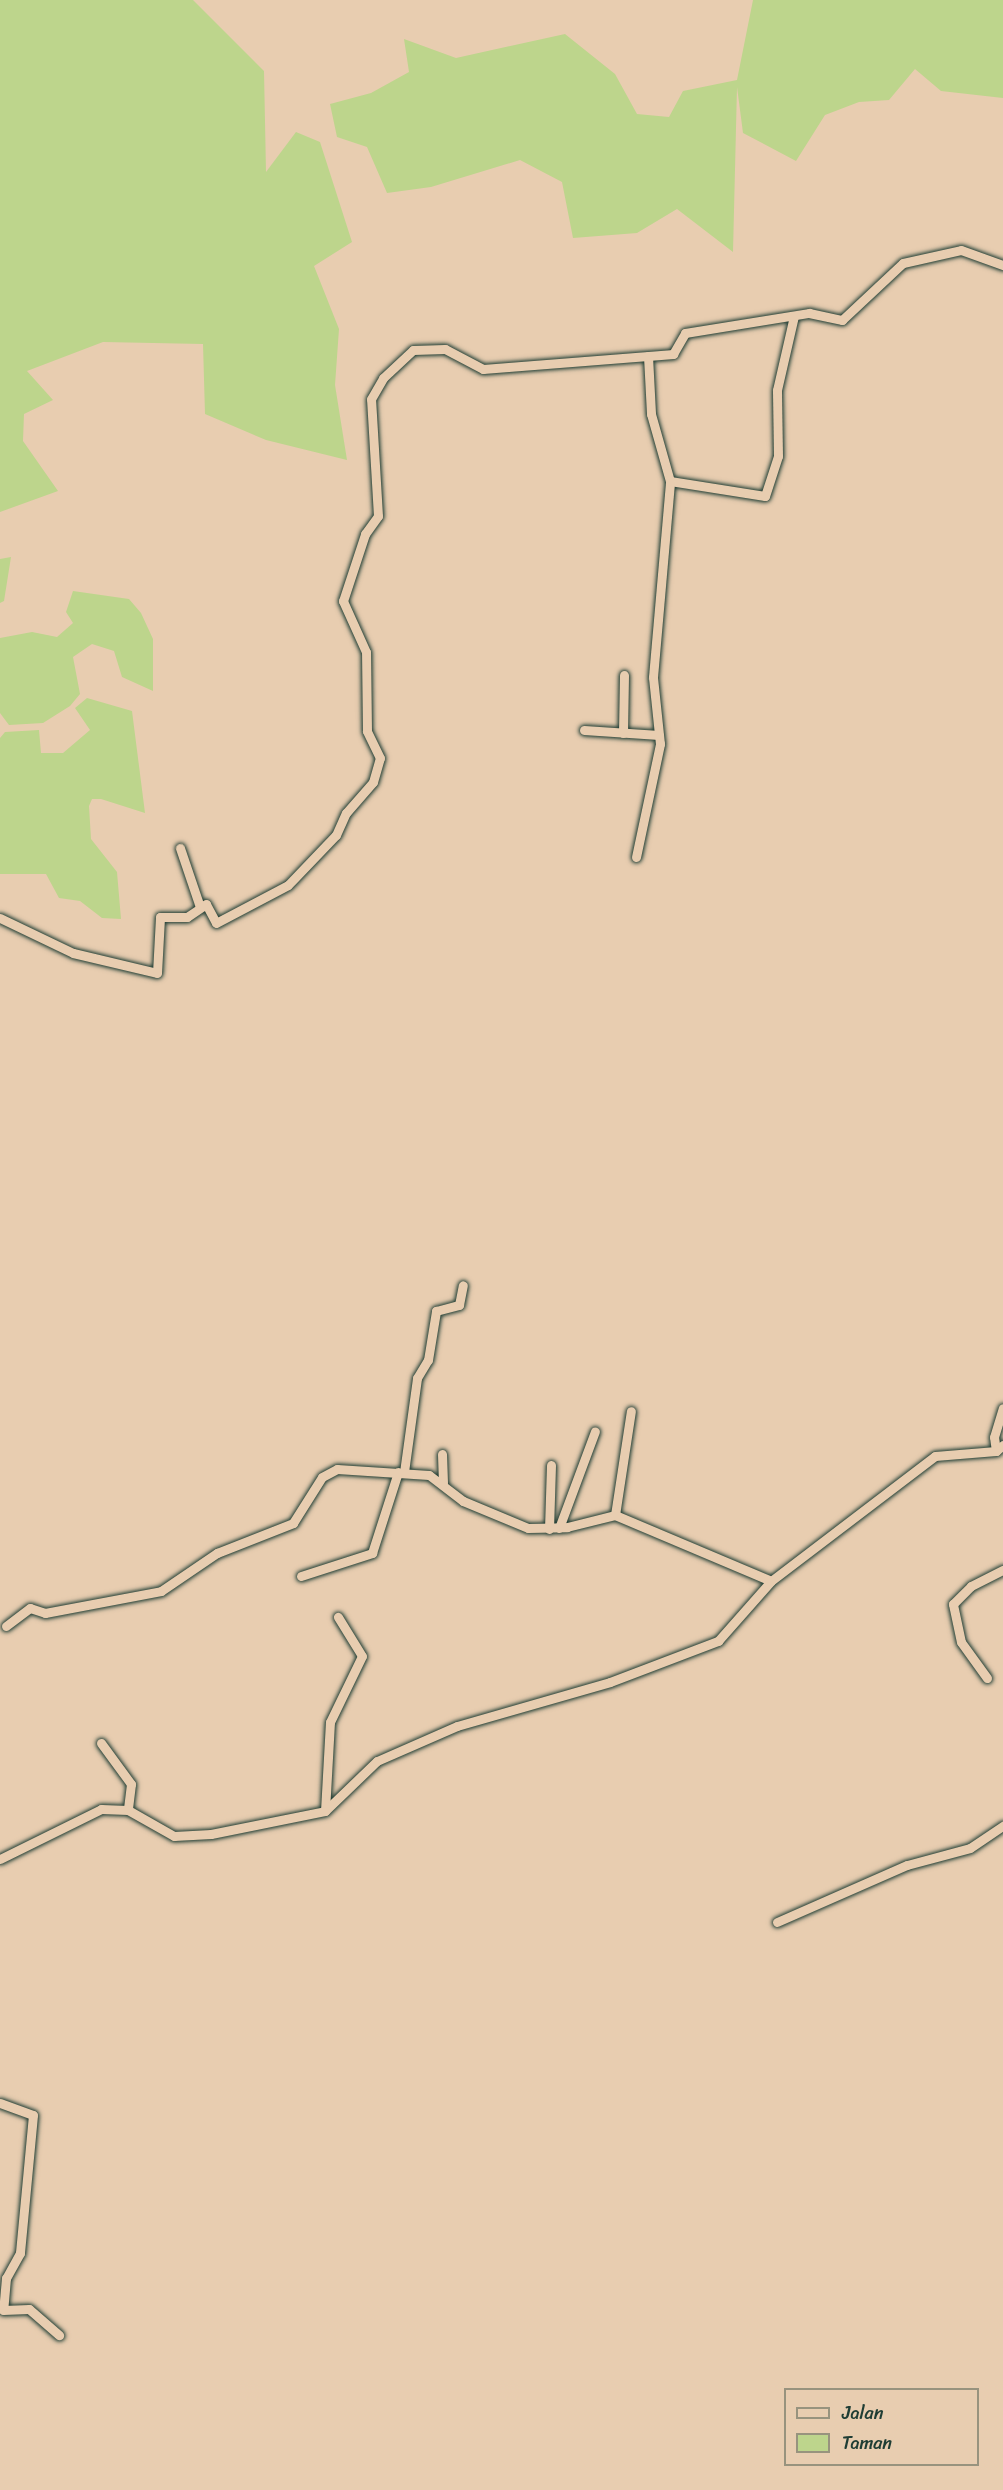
<!DOCTYPE html>
<style>
body{margin:0}
#map{position:relative;width:1003px;height:2490px;overflow:hidden;background:#e8cdb0;font-family:Sriracha,sans-serif}
div>[style]{position:absolute}
.green>*{inset:0;background:#bdd58c}
.roads{filter:drop-shadow(0 0 2px #1f3d34) drop-shadow(0 0 2px #1f3d34)}
.street>*{height:9px;margin:-4.5px;padding:0 4.5px;transform-origin:4.5px;border-radius:4.5px;background:#e8cdb0}
span{translate:-50% -50%;white-space:nowrap;text-align:center;line-height:1.15;-webkit-text-stroke:4.5px #e8cdb0;paint-order:stroke}
.legend{position:absolute;left:784px;top:2388px;width:195px;height:78px;box-sizing:border-box;background:#e8cdb0;border:2px solid #98937e;margin:0;padding:8px 10px;list-style:none;font-size:18px;color:#1f3d34}
.legend li{display:flex;align-items:center;gap:12px;height:30px}
.legend b{width:30px;border:2px solid #98937e}
</style>
<div id="map">
<div class="green">
<i style="clip-path:polygon(0 0,193px 0,264px 71px,266px 172px,296px 132px,320px 142px,352px 242px,314px 266px,339px 329px,335px 385px,347px 460px,266px 440px,205px 414px,203px 344px,103px 342px,27px 371px,53px 400px,24px 414px,23px 441px,58px 491px,0 512px)"></i>
<i style="clip-path:polygon(753px 0,1003px 0,1003px 98px,941px 91px,915px 69px,889px 100px,859px 102px,825px 115px,796px 161px,743px 133px,737px 87px,733px 252px,677px 209px,637px 233px,573px 238px,562px 182px,520px 160px,431px 187px,387px 193px,367px 147px,337px 137px,330px 104px,371px 93px,409px 72px,404px 39px,456px 58px,565px 34px,615px 74px,637px 114px,669px 117px,683px 91px,737px 80px)"></i>
<i style="clip-path:polygon(11px 557px,4px 601px,0 603px,0 559px)"></i>
<i style="clip-path:polygon(73px 591px,129px 599px,141px 613px,153px 639px,153px 691px,122px 677px,114px 651px,92px 644px,73px 657px,80px 694px,70px 706px,43px 723px,9px 725px,0 713px,0 638px,32px 632px,57px 637px,73px 623px,66px 612px)"></i>
<i style="clip-path:polygon(87px 698px,132px 711px,145px 813px,101px 799px,92px 799px,89px 806px,91px 839px,117px 872px,121px 919px,102px 918px,80px 901px,59px 898px,46px 874px,0 874px,0 738px,5px 732px,39px 730px,41px 753px,63px 753px,90px 730px,75px 708px)"></i>
</div>
<div class="roads">
<div class="street">
<i style="left:648px;top:356px;width:58px;rotate:87deg"></i>
<i style="left:651px;top:414px;width:70px;rotate:74.2deg"></i>
<i style="left:670px;top:481px;width:96px;rotate:9deg"></i>
<i style="left:765px;top:496px;width:42px;rotate:-72deg"></i>
<i style="left:778px;top:456px;width:66px;rotate:-90.9deg"></i>
<i style="left:777px;top:390px;width:76px;rotate:-77.1deg"></i>
<i style="left:584px;top:730px;width:75px;rotate:3.8deg"></i>
<i style="left:623px;top:733px;width:58px;rotate:-89deg"></i>
<i style="left:180px;top:848px;width:62px;rotate:71.3deg"></i>
<i style="left:636px;top:857px;width:116px;rotate:-78deg"></i>
<i style="left:660px;top:744px;width:67px;rotate:-96deg"></i>
<i style="left:653px;top:677px;width:197px;rotate:-85deg"></i>
<i style="left:0;top:918px;width:81px;rotate:25.6deg"></i>
<i style="left:73px;top:953px;width:86px;rotate:13.4deg"></i>
<i style="left:157px;top:973px;width:56px;rotate:-86.9deg"></i>
<i style="left:160px;top:917px;width:27px"></i>
<i style="left:187px;top:917px;width:23px;rotate:-34deg"></i>
<i style="left:206px;top:904px;width:21px;rotate:62deg"></i>
<i style="left:216px;top:923px;width:81px;rotate:-27.8deg"></i>
<i style="left:288px;top:885px;width:69px;rotate:-46.2deg"></i>
<i style="left:336px;top:835px;width:24px;rotate:-66deg"></i>
<i style="left:346px;top:813px;width:41px;rotate:-48.9deg"></i>
<i style="left:373px;top:782px;width:25px;rotate:-74deg"></i>
<i style="left:380px;top:758px;width:30px;rotate:-116deg"></i>
<i style="left:367px;top:731px;width:79px;rotate:-90.7deg"></i>
<i style="left:366px;top:652px;width:56px;rotate:-114.3deg"></i>
<i style="left:343px;top:601px;width:71px;rotate:-71.8deg"></i>
<i style="left:365px;top:534px;width:22px;rotate:-54deg"></i>
<i style="left:378px;top:516px;width:117px;rotate:-93.4deg"></i>
<i style="left:371px;top:399px;width:24px;rotate:-60deg"></i>
<i style="left:383px;top:378px;width:41px;rotate:-43deg"></i>
<i style="left:413px;top:350px;width:32px;rotate:-2deg"></i>
<i style="left:445px;top:349px;width:43px;rotate:27.8deg"></i>
<i style="left:483px;top:369px;width:191px;rotate:-4.5deg"></i>
<i style="left:673px;top:354px;width:24px;rotate:-60deg"></i>
<i style="left:685px;top:333px;width:126px;rotate:-9.2deg"></i>
<i style="left:809px;top:313px;width:34px;rotate:12deg"></i>
<i style="left:842px;top:320px;width:83px;rotate:-43.1deg"></i>
<i style="left:903px;top:263px;width:59px;rotate:-12.6deg"></i>
<i style="left:961px;top:250px;width:45px;rotate:19.7deg"></i>
<i style="left:996px;top:1451px;width:14px;rotate:-98deg"></i>
<i style="left:994px;top:1437px;width:30px;rotate:-73deg"></i>
<i style="left:442px;top:1454px;width:29px;rotate:88deg"></i>
<i style="left:404px;top:1472px;width:95px;rotate:-82.1deg"></i>
<i style="left:417px;top:1378px;width:21px;rotate:-59deg"></i>
<i style="left:428px;top:1360px;width:50px;rotate:-80.7deg"></i>
<i style="left:436px;top:1311px;width:24px;rotate:-15deg"></i>
<i style="left:459px;top:1305px;width:20px;rotate:-79deg"></i>
<i style="left:615px;top:1515px;width:105px;rotate:-81.3deg"></i>
<i style="left:559px;top:1528px;width:103px;rotate:-69.6deg"></i>
<i style="left:549px;top:1529px;width:64px;rotate:-88.2deg"></i>
<i style="left:301px;top:1576px;width:75px;rotate:-17.9deg"></i>
<i style="left:372px;top:1553px;width:85px;rotate:-72.2deg"></i>
<i style="left:6px;top:1626px;width:30px;rotate:-37deg"></i>
<i style="left:30px;top:1608px;width:16px;rotate:18deg"></i>
<i style="left:45px;top:1613px;width:118px;rotate:-10.7deg"></i>
<i style="left:161px;top:1591px;width:68px;rotate:-34.2deg"></i>
<i style="left:217px;top:1553px;width:82px;rotate:-21.5deg"></i>
<i style="left:293px;top:1523px;width:54px;rotate:-57.8deg"></i>
<i style="left:322px;top:1477px;width:17px;rotate:-28deg"></i>
<i style="left:337px;top:1469px;width:92px;rotate:3.7deg"></i>
<i style="left:429px;top:1475px;width:43px;rotate:37.4deg"></i>
<i style="left:463px;top:1501px;width:70px;rotate:22.6deg"></i>
<i style="left:528px;top:1528px;width:39px;rotate:-1deg"></i>
<i style="left:567px;top:1527px;width:49px;rotate:-14deg"></i>
<i style="left:615px;top:1515px;width:169px;rotate:22.9deg"></i>
<i style="left:987px;top:1678px;width:44px;rotate:-125.8deg"></i>
<i style="left:961px;top:1642px;width:39px;rotate:-102deg"></i>
<i style="left:953px;top:1604px;width:25px;rotate:-45deg"></i>
<i style="left:971px;top:1586px;width:36px;rotate:-27deg"></i>
<i style="left:101px;top:1743px;width:51px;rotate:53.8deg"></i>
<i style="left:131px;top:1784px;width:26px;rotate:97deg"></i>
<i style="left:325px;top:1811px;width:89px;rotate:-86.8deg"></i>
<i style="left:330px;top:1722px;width:73px;rotate:-64.1deg"></i>
<i style="left:362px;top:1656px;width:46px;rotate:-121.6deg"></i>
<i style="left:0;top:1859px;width:113px;rotate:-26.3deg"></i>
<i style="left:101px;top:1809px;width:27px;rotate:2deg"></i>
<i style="left:128px;top:1810px;width:53px;rotate:29.5deg"></i>
<i style="left:174px;top:1836px;width:37px;rotate:-3deg"></i>
<i style="left:211px;top:1834px;width:116px;rotate:-11.4deg"></i>
<i style="left:325px;top:1811px;width:72px;rotate:-43.9deg"></i>
<i style="left:377px;top:1761px;width:87px;rotate:-23.6deg"></i>
<i style="left:457px;top:1726px;width:159px;rotate:-16deg"></i>
<i style="left:610px;top:1682px;width:116px;rotate:-20.8deg"></i>
<i style="left:718px;top:1641px;width:80px;rotate:-48.5deg"></i>
<i style="left:771px;top:1581px;width:206px;rotate:-37.3deg"></i>
<i style="left:935px;top:1456px;width:61px;rotate:-4.7deg"></i>
<i style="left:996px;top:1451px;width:9px;rotate:-41deg"></i>
<i style="left:777px;top:1922px;width:142px;rotate:-23.7deg"></i>
<i style="left:907px;top:1865px;width:65px;rotate:-15.1deg"></i>
<i style="left:970px;top:1848px;width:40px;rotate:-34deg"></i>
<i style="left:0;top:2103px;width:35px;rotate:20deg"></i>
<i style="left:33px;top:2115px;width:139px;rotate:95.4deg"></i>
<i style="left:20px;top:2253px;width:29px;rotate:119deg"></i>
<i style="left:6px;top:2278px;width:32px;rotate:95deg"></i>
<i style="left:3px;top:2310px;width:26px;rotate:-2deg"></i>
<i style="left:29px;top:2309px;width:40px;rotate:41deg"></i>
</div>
</div>
<ul class="legend">
<li><b style="height:8px;background:#e8cdb0"></b>Jalan</li>
<li><b style="height:16px;background:#bdd58c"></b>Taman</li>
</ul>
</div>
